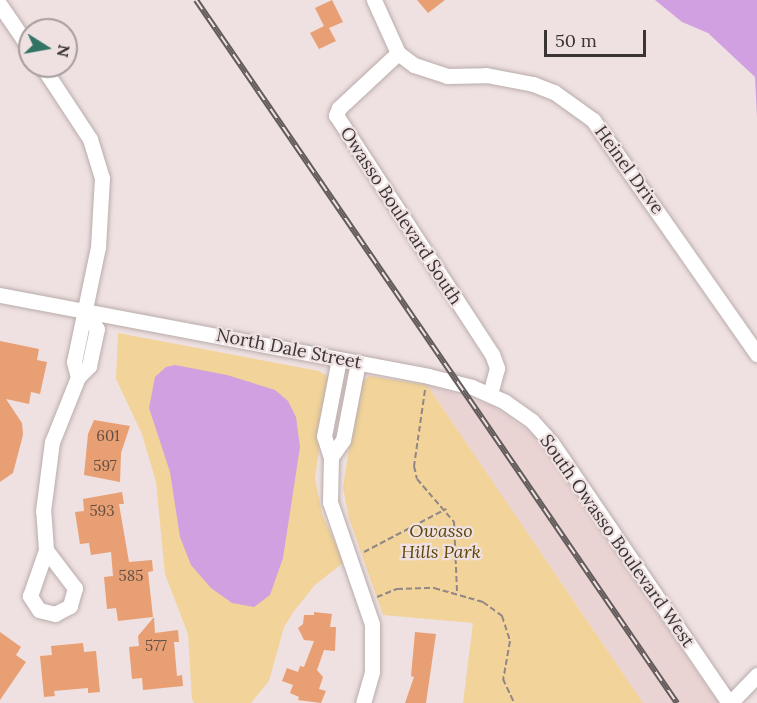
<!DOCTYPE html>
<style>
body{margin:0}
#map{position:relative;width:757px;height:703px;overflow:hidden;background:#efe1e1;font-family:Lora,serif}
div>[style]{position:absolute}
.built>*{inset:0;background:#ead4d3}
.green>*{inset:0;background:#f2d399}
.water>*{inset:0;background:#d0a0e0}
.building>*{inset:0;background:#e79f73}
.path>*{height:2px;margin-top:-1px;transform-origin:0;background:repeating-linear-gradient(90deg,#918787 0 6px,transparent 0 9px)}
.roads{filter:drop-shadow(0 0 2px #b9acab) drop-shadow(0 0 2px #b9acab)}
.minor>*{height:15px;margin:-7.5px;padding:0 7.5px;transform-origin:7.5px;border-radius:7.5px;background:#fff}
.rail>*{height:6px;margin-top:-3px;transform-origin:0;background:repeating-linear-gradient(90deg,#efe1e1 0 11px,#635b5b 0 22px);box-sizing:border-box;border-block:2px solid #635b5b}
span{translate:-50% -50%;white-space:nowrap;text-align:center;line-height:1.15;-webkit-text-stroke:4.5px #efe1e1;paint-order:stroke}
.number-label{font-size:15px;color:#654f44}
.number-label span{-webkit-text-stroke-width:0}
.street-label{font-size:18px;color:#3a3434}
.park-label{font-size:18px;color:#5e4506;font-style:italic}
.north{position:absolute;left:18px;top:18px;width:60px;height:60px;box-sizing:border-box;background:#efe1e1;border:2px solid #a79c9c;border-radius:50%;rotate:101deg;font-size:16px;font-weight:700;line-height:24px;text-align:center;color:#3a3434}
.north::after{content:'';display:block;margin:auto;width:21px;height:27px;background:#317465;clip-path:polygon(50% 0,100% 100%,50% 72%,0 100%)}
.scale{position:absolute;left:544px;top:30px;width:102px;height:27px;box-sizing:border-box;border:3px solid #3a3434;border-top:0;padding-left:8px;font-size:18px;line-height:21px;white-space:nowrap;color:#3a3434;-webkit-text-stroke:4px #efe1e1;paint-order:stroke}
</style>
<div id="map">
<div class="built">
<i style="clip-path:polygon(427px 385px,493px 406px,536px 437px,718px 703px,643px 703px)"></i>
</div>
<div class="green">
<i style="clip-path:polygon(118px 333px,319px 371px,329px 377px,315px 478px,322px 514px,344px 562px,315px 585px,294px 611px,284px 627px,269px 681px,251px 703px,194px 703px,192px 699px,188px 634px,165px 574px,156px 482px,142px 434px,116px 379px)"></i>
<i style="clip-path:polygon(370px 376px,427px 385px,643px 703px,463px 703px,473px 623px,383px 615px,349px 518px,343px 488px,358px 390px,363px 380px)"></i>
</div>
<div class="water">
<i style="clip-path:polygon(655px 0,757px 0,757px 118px,755px 77px,708px 33px,682px 22px)"></i>
<i style="clip-path:polygon(175px 365px,227px 375px,275px 390px,288px 401px,296px 417px,300px 447px,283px 558px,270px 595px,254px 607px,232px 603px,211px 588px,191px 565px,180px 537px,170px 472px,149px 408px,155px 377px,166px 367px)"></i>
</div>
<div class="building">
<i style="clip-path:polygon(332px 0,343px 22px,329px 28px,336px 41px,319px 49px,310px 33px,324px 26px,315px 8px)"></i>
<i style="clip-path:polygon(417px 0,445px 0,428px 13px)"></i>
<i style="clip-path:polygon(0 341px,39px 349px,37px 360px,47px 362px,40px 394px,31px 392px,29px 404px,6px 399px,22px 423px,23px 435px,13px 473px,0 482px)"></i>
<i style="clip-path:polygon(94px 420px,130px 426px,121px 453px,120px 482px,84px 475px,88px 434px)"></i>
<i style="clip-path:polygon(122px 492px,124px 504px,119px 504px,129px 562px,152px 560px,153px 571px,148px 572px,153px 617px,118px 621px,116px 608px,107px 609px,104px 577px,113px 576px,111px 552px,91px 555px,89px 543px,80px 544px,75px 512px,84px 511px,83px 499px)"></i>
<i style="clip-path:polygon(314px 612px,332px 614px,330px 627px,336px 627px,335px 651px,324px 650px,317px 670px,323px 677px,319px 689px,326px 691px,321px 703px,298px 700px,299px 697px,290px 693px,293px 685px,282px 681px,287px 668px,298px 672px,300px 666px,304px 667px,314px 641px,304px 640px,298px 628px,303px 624px,304px 615px,314px 615px)"></i>
<i style="clip-path:polygon(154px 617px,155px 633px,178px 630px,179px 642px,174px 642px,177px 676px,182px 675px,183px 686px,143px 690px,142px 678px,132px 679px,129px 647px,139px 646px,138px 636px)"></i>
<i style="clip-path:polygon(0 632px,21px 647px,16px 655px,26px 662px,0 700px)"></i>
<i style="clip-path:polygon(415px 632px,436px 634px,426px 703px,405px 703px,414px 677px,411px 676px)"></i>
<i style="clip-path:polygon(83px 643px,84px 652px,96px 651px,100px 692px,88px 693px,88px 688px,54px 691px,55px 696px,44px 697px,40px 656px,52px 655px,51px 646px)"></i>
</div>
<div class="path">
<i style="left:425px;top:390px;width:77px;rotate:98.2deg"></i>
<i style="left:414px;top:466px;width:13px;rotate:77deg"></i>
<i style="left:417px;top:479px;width:57px;rotate:49.3deg"></i>
<i style="left:454px;top:522px;width:69px;rotate:87.5deg"></i>
<i style="left:364px;top:552px;width:93px;rotate:-27.7deg"></i>
<i style="left:377px;top:597px;width:22px;rotate:-22deg"></i>
<i style="left:397px;top:589px;width:37px;rotate:-2deg"></i>
<i style="left:434px;top:588px;width:51px;rotate:15.9deg"></i>
<i style="left:483px;top:602px;width:24px;rotate:36deg"></i>
<i style="left:502px;top:616px;width:26px;rotate:72deg"></i>
<i style="left:510px;top:641px;width:39px;rotate:100deg"></i>
<i style="left:503px;top:679px;width:26px;rotate:65deg"></i>
</div>
<div class="roads">
<div class="minor">
<i style="left:374px;top:0;width:58px;rotate:65.6deg"></i>
<i style="left:398px;top:53px;width:20px;rotate:37deg"></i>
<i style="left:414px;top:65px;width:35px;rotate:18deg"></i>
<i style="left:447px;top:76px;width:39px;rotate:-1deg"></i>
<i style="left:486px;top:75px;width:48px;rotate:10.8deg"></i>
<i style="left:533px;top:84px;width:22px;rotate:21deg"></i>
<i style="left:554px;top:92px;width:48px;rotate:35.7deg"></i>
<i style="left:593px;top:120px;width:286px;rotate:55deg"></i>
<i style="left:0;top:5px;width:53px;rotate:55.7deg"></i>
<i style="left:398px;top:53px;width:81px;rotate:137deg"></i>
<i style="left:339px;top:108px;width:8px;rotate:113deg"></i>
<i style="left:336px;top:115px;width:285px;rotate:56.9deg"></i>
<i style="left:492px;top:354px;width:15px;rotate:70deg"></i>
<i style="left:497px;top:368px;width:27px;rotate:105deg"></i>
<i style="left:42px;top:66px;width:87px;rotate:56.7deg"></i>
<i style="left:90px;top:139px;width:41px;rotate:72.9deg"></i>
<i style="left:102px;top:178px;width:69px;rotate:93.3deg"></i>
<i style="left:98px;top:247px;width:117px;rotate:101.8deg"></i>
<i style="left:74px;top:362px;width:16px;rotate:75deg"></i>
<i style="left:0;top:295px;width:436px;rotate:10.7deg"></i>
<i style="left:428px;top:376px;width:45px;rotate:14deg"></i>
<i style="left:472px;top:387px;width:36px;rotate:24deg"></i>
<i style="left:505px;top:402px;width:33px;rotate:35deg"></i>
<i style="left:532px;top:421px;width:28px;rotate:48deg"></i>
<i style="left:551px;top:442px;width:316px;rotate:55.7deg"></i>
<i style="left:339px;top:359px;width:78px;rotate:101deg"></i>
<i style="left:324px;top:436px;width:22px;rotate:72deg"></i>
<i style="left:331px;top:457px;width:45px;rotate:91.3deg"></i>
<i style="left:330px;top:502px;width:129px;rotate:71deg"></i>
<i style="left:372px;top:624px;width:48px;rotate:90deg"></i>
<i style="left:372px;top:672px;width:32px;rotate:106deg"></i>
<i style="left:331px;top:457px;width:21px;rotate:-55deg"></i>
<i style="left:343px;top:440px;width:79px;rotate:-79.1deg"></i>
<i style="left:46px;top:550px;width:39px;rotate:-94deg"></i>
<i style="left:43px;top:511px;width:70px;rotate:-82.6deg"></i>
<i style="left:52px;top:442px;width:70px;rotate:-68.2deg"></i>
<i style="left:78px;top:377px;width:16px;rotate:-45deg"></i>
<i style="left:89px;top:366px;width:38px;rotate:-78deg"></i>
<i style="left:97px;top:329px;width:21px;rotate:-121deg"></i>
<i style="left:46px;top:550px;width:48px;rotate:52.7deg"></i>
<i style="left:75px;top:588px;width:19px;rotate:106deg"></i>
<i style="left:70px;top:606px;width:17px;rotate:152deg"></i>
<i style="left:55px;top:614px;width:16px;rotate:-166deg"></i>
<i style="left:39px;top:610px;width:17px;rotate:-123deg"></i>
<i style="left:30px;top:596px;width:49px;rotate:-70.8deg"></i>
<i style="left:730px;top:703px;width:39px;rotate:-46deg"></i>
</div>
</div>
<div class="rail">
<i style="left:196px;top:0;width:852px;rotate:55.62deg"></i>
</div>
<div class="number-label">
<span style="left:108px;top:436px">601</span>
<span style="left:105px;top:466px">597</span>
<span style="left:102px;top:511px">593</span>
<span style="left:131px;top:576px">585</span>
<span style="left:156px;top:646px">577</span>
</div>
<div class="street-label">
<span style="left:629px;top:170px;rotate:54deg">Heinel Drive</span>
<span style="left:401px;top:216px;rotate:57deg">Owasso Boulevard South</span>
<span style="left:289px;top:349px;rotate:11deg">North Dale Street</span>
<span style="left:617px;top:541px;rotate:55deg">South Owasso Boulevard West</span>
</div>
<div class="park-label">
<span style="left:441px;top:542px">Owasso<br>Hills Park</span>
</div>
<div class="north">N</div>
<div class="scale">50 m</div>
</div>
